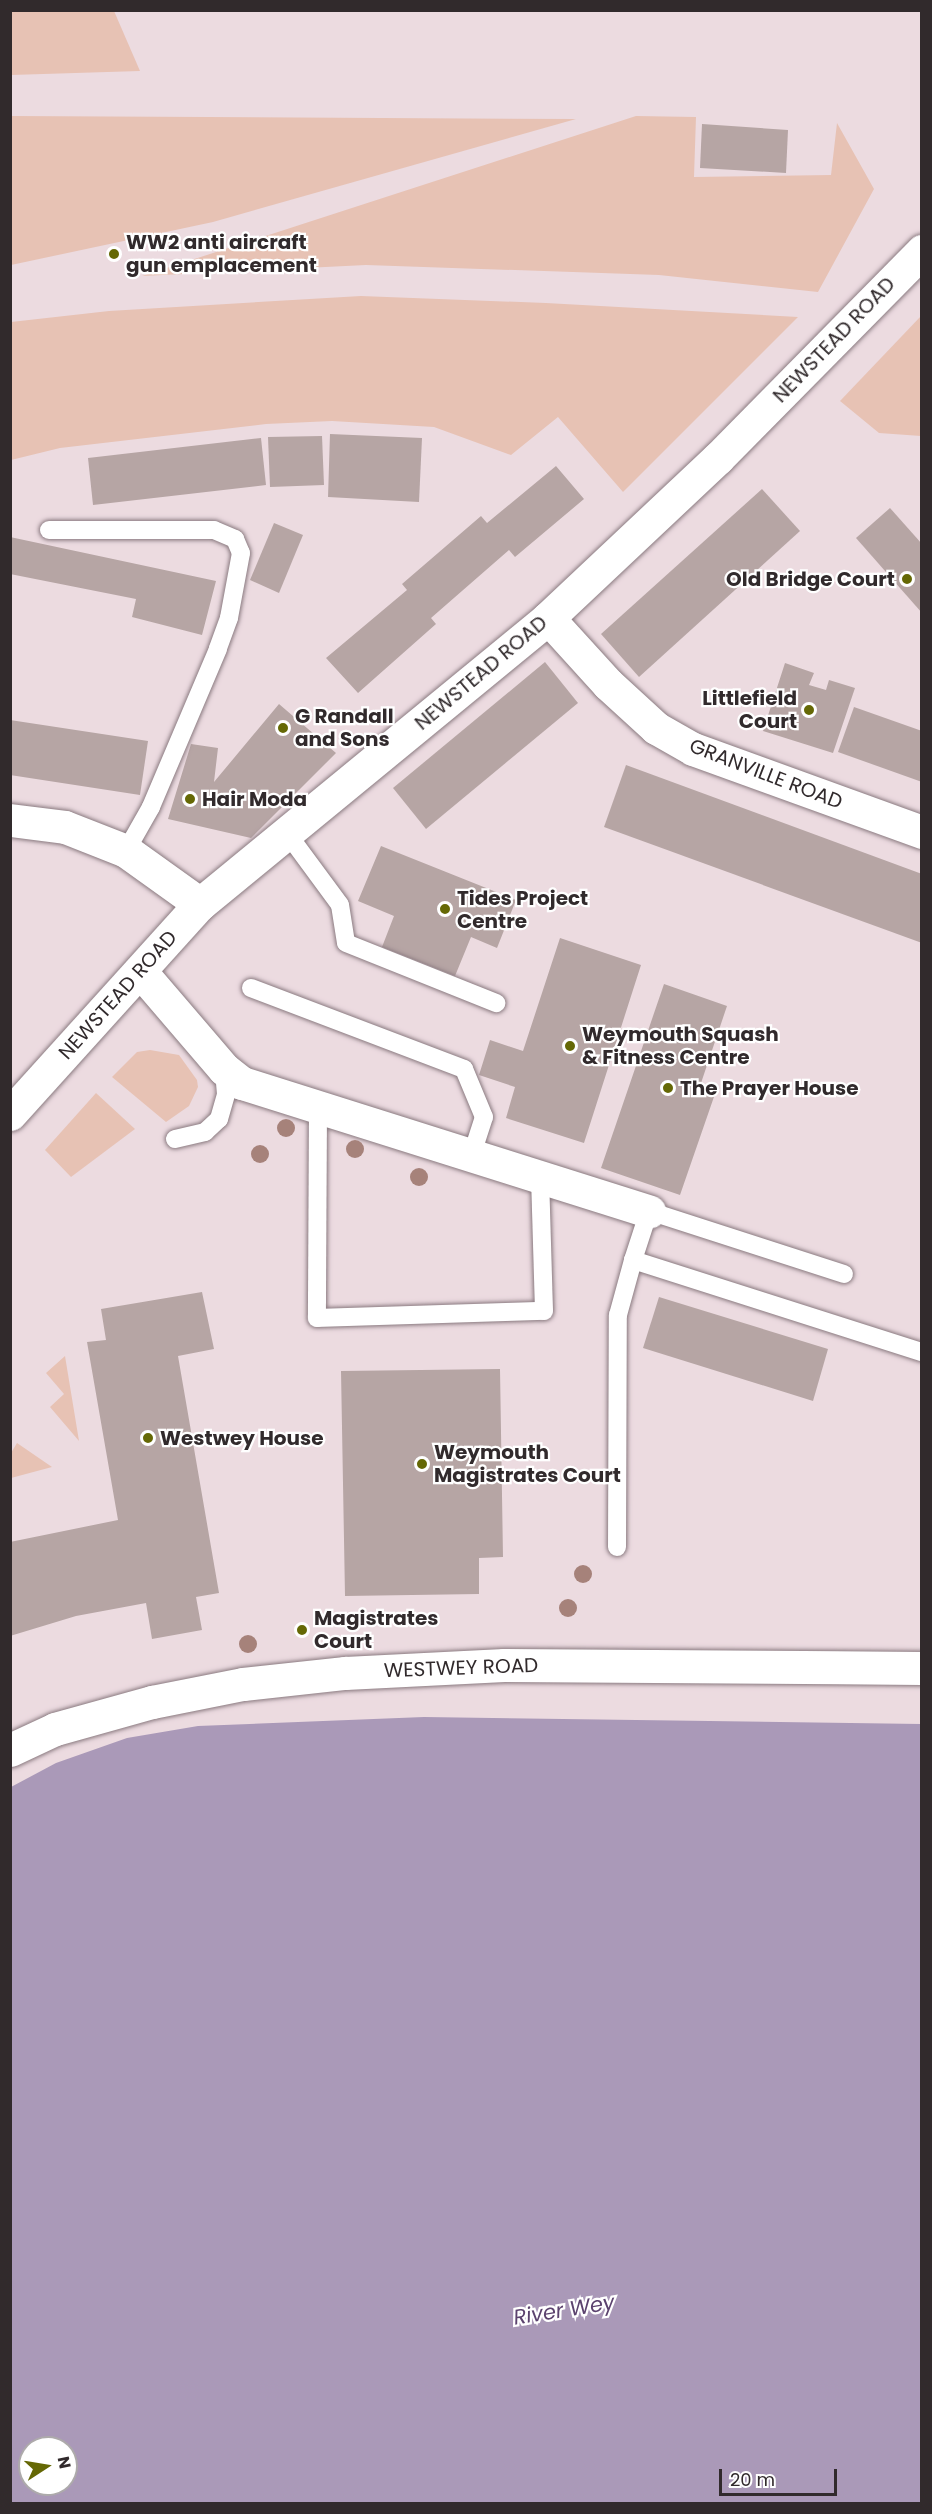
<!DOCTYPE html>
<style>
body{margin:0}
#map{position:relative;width:932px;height:2514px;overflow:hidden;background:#ecdbe0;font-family:Poppins,sans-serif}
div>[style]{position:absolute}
.green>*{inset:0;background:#e7c2b4}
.water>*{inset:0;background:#aa99b8}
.building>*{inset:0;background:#b6a5a4}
.roads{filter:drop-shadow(0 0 2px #8a7a80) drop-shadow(0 0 2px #8a7a80)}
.service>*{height:18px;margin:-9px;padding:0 9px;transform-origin:9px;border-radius:9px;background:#fff}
.minor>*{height:33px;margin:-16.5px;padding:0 16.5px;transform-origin:16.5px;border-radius:16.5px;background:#fff}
.trunk>*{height:33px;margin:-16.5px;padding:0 16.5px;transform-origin:16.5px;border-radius:16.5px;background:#fff}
.trees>*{width:18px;height:18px;margin:-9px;border-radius:50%;background:#a6827a}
.dots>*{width:16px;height:16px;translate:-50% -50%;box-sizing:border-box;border:3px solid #fff;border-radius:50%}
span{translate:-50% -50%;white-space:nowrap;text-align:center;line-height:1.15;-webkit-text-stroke:4.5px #fff;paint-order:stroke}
.poi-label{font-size:20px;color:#312a2c;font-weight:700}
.left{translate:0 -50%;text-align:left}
.right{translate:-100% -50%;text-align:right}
.street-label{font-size:20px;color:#312a2c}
.water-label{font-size:21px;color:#5b426e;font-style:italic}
.frame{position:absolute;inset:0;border:12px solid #312a2c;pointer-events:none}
.north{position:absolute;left:18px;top:2436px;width:60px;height:60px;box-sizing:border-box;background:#fff;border:2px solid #adaaab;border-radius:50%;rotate:78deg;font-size:16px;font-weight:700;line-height:24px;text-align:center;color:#312a2c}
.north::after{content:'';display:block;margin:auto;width:21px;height:27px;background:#656805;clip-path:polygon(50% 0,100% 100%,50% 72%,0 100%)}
.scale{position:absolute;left:719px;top:2469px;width:118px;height:27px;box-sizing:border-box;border:3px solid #312a2c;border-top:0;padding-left:8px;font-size:18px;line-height:21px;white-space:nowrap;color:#312a2c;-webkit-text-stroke:4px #fff;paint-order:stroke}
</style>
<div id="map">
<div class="green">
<i style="clip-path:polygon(10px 11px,114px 11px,140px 71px,11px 75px)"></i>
<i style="clip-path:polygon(11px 116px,576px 119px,213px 222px,11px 265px)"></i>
<i style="clip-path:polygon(636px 116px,696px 117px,694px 177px,831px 175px,837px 123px,874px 189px,818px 292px,659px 275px,366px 265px,142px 276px)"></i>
<i style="clip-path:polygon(361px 296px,546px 303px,798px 317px,623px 492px,558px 417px,511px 455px,434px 427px,332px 421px,266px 424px,60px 448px,11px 460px,11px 322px,109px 311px)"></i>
<i style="clip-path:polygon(921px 316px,921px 436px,879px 433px,840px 401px)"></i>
<i style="clip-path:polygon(150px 1050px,179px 1055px,197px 1080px,198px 1087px,189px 1106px,166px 1122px,112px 1077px,137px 1052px)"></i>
<i style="clip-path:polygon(96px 1093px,135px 1129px,71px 1177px,45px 1150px)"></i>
<i style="clip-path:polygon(65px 1356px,79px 1441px,50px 1407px,64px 1394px,46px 1373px)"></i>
<i style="clip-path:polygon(17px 1443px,52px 1467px,11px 1478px,11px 1453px)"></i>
</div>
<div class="water">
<i style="clip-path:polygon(evenodd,424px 1717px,921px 1724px,921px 2503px,11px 2503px,11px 1787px,56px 1763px,127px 1738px,198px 1726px,424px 1717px,30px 2448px,66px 2448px,66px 2484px,30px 2484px,30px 2448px)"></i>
</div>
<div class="building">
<i style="clip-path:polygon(702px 124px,788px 130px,786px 173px,700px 168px)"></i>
<i style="clip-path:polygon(330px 434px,422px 438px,419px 502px,328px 497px)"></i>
<i style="clip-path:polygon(322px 436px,324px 485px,270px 487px,268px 437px)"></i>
<i style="clip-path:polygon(261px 438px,266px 485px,93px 505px,88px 458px)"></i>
<i style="clip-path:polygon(556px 466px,584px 499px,515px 557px,509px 550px,431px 618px,436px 624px,358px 693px,326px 658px,407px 590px,402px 584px,481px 516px,487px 523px)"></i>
<i style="clip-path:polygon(762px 489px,800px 531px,639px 677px,601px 634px)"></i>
<i style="clip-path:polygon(890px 508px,922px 544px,922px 613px,856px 538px)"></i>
<i style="clip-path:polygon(274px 523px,303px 535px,279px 593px,250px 580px)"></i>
<i style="clip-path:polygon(10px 537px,216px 581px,202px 635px,132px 617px,136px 599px,10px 574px)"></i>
<i style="clip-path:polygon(545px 662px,578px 703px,426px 829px,393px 788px)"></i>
<i style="clip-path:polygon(785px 663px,814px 673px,809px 685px,826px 690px,829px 680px,855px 688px,833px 753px,763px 731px)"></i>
<i style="clip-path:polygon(279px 704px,336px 753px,251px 838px,168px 819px,191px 744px,218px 748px,214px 782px)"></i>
<i style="clip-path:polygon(854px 707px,922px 731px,922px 782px,838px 752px)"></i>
<i style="clip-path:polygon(10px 720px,148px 741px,140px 795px,10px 775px)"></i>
<i style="clip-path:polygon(626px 765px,922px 874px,922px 943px,604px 827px)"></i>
<i style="clip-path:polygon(381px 846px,516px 900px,497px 948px,471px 937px,455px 976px,382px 947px,394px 916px,358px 901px)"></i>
<i style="clip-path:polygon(560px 938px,641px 965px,584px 1143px,506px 1118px,515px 1087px,479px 1075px,490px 1040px,523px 1051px)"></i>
<i style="clip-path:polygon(664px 984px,727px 1006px,700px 1086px,716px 1091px,680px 1195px,601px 1168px)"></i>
<i style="clip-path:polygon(202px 1292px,214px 1349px,178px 1356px,219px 1593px,196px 1597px,202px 1630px,152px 1639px,146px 1603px,76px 1616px,10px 1636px,10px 1542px,118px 1520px,87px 1342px,106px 1340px,101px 1309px)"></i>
<i style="clip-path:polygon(659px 1297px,828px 1349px,813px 1401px,643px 1348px)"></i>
<i style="clip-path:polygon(500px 1369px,503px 1557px,479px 1558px,479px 1594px,345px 1596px,341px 1371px)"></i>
</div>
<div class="roads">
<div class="service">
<i style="left:49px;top:530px;width:165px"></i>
<i style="left:214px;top:530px;width:23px;rotate:23deg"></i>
<i style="left:235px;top:539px;width:15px;rotate:67deg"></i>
<i style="left:241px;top:553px;width:66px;rotate:100.5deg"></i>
<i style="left:229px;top:618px;width:33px;rotate:110deg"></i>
<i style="left:218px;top:649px;width:172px;rotate:113deg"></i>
<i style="left:151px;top:807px;width:51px;rotate:119.6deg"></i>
<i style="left:287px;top:833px;width:89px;rotate:53.6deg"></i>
<i style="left:340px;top:905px;width:38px;rotate:81deg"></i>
<i style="left:346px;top:943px;width:162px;rotate:21.8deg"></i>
<i style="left:251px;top:988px;width:228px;rotate:20.8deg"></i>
<i style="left:464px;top:1069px;width:52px;rotate:67.4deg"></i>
<i style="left:484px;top:1117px;width:40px;rotate:108deg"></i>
<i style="left:318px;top:1108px;width:210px;rotate:90.3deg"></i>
<i style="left:317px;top:1318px;width:227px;rotate:-1.8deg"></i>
<i style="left:544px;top:1311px;width:136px;rotate:-91.7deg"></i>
<i style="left:175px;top:1139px;width:31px;rotate:-13deg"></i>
<i style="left:205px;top:1132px;width:19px;rotate:-43deg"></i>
<i style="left:219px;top:1119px;width:26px;rotate:-74deg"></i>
<i style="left:226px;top:1094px;width:25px;rotate:-95deg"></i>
<i style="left:844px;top:1274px;width:205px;rotate:-162.1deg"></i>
<i style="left:649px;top:1211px;width:52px;rotate:108.1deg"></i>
<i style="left:633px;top:1260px;width:303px;rotate:17.7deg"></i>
<i style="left:617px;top:1547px;width:232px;rotate:-89.8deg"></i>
<i style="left:618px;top:1315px;width:57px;rotate:-74.7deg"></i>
</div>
<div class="minor">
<i style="left:548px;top:618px;width:89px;rotate:47.7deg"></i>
<i style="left:608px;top:684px;width:65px;rotate:42.5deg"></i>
<i style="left:656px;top:728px;width:43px;rotate:29.6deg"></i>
<i style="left:693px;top:749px;width:244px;rotate:19.9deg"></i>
<i style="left:10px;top:820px;width:55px;rotate:7.3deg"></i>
<i style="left:65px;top:827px;width:66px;rotate:21.5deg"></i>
<i style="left:126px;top:851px;width:91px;rotate:35.6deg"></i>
<i style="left:140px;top:971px;width:129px;rotate:49.4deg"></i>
<i style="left:224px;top:1069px;width:23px;rotate:38deg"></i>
<i style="left:242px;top:1083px;width:427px;rotate:17.5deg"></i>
<i style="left:10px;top:1114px;width:283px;rotate:-47.9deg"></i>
<i style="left:200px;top:904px;width:450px;rotate:-39.4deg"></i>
<i style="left:548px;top:618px;width:233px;rotate:-43.3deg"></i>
<i style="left:718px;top:458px;width:291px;rotate:-45.4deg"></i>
</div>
<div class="trunk">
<i style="left:10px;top:1750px;width:50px;rotate:-25deg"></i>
<i style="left:55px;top:1729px;width:101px;rotate:-15.6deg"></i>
<i style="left:152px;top:1702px;width:93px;rotate:-11.2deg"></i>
<i style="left:243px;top:1684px;width:103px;rotate:-6.2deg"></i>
<i style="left:345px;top:1673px;width:159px;rotate:-2.9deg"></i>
<i style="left:504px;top:1665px;width:418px;rotate:0.4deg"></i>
</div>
</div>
<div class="trees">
<i style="left:286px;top:1128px"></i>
<i style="left:355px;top:1149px"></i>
<i style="left:260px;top:1154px"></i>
<i style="left:419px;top:1177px"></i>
<i style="left:583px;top:1574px"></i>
<i style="left:568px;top:1608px"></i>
<i style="left:248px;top:1644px"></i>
</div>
<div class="dots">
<i style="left:114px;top:254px;background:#656805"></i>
<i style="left:907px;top:579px;background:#656805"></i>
<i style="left:809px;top:710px;background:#656805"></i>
<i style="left:283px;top:728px;background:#656805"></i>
<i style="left:190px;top:799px;background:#656805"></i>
<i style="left:445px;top:909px;background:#656805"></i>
<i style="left:570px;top:1046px;background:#656805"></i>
<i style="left:668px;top:1088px;background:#656805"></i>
<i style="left:148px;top:1438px;background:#656805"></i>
<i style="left:422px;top:1464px;background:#656805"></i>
<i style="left:302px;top:1630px;background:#656805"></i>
</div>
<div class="poi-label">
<span class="left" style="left:126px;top:254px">WW2 anti aircraft<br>gun emplacement</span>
<span class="right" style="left:895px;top:579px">Old Bridge Court</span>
<span class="right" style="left:797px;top:710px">Littlefield<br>Court</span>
<span class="left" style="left:295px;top:728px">G Randall<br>and Sons</span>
<span class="left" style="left:202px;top:799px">Hair Moda</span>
<span class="left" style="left:457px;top:910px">Tides Project<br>Centre</span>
<span class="left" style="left:582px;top:1046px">Weymouth Squash<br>&amp; Fitness Centre</span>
<span class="left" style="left:680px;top:1088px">The Prayer House</span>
<span class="left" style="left:160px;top:1438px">Westwey House</span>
<span class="left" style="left:434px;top:1464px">Weymouth<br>Magistrates Court</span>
<span class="left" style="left:314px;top:1630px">Magistrates<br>Court</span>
</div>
<div class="street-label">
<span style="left:834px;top:340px;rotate:-46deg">NEWSTEAD ROAD</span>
<span style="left:481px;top:673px;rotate:-40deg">NEWSTEAD ROAD</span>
<span style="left:766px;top:774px;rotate:21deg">GRANVILLE ROAD</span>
<span style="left:118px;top:995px;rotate:-48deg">NEWSTEAD ROAD</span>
<span style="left:461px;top:1668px;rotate:-2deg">WESTWEY ROAD</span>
</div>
<div class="water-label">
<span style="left:564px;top:2310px;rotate:-9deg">River Wey</span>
</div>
<div class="frame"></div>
<div class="north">N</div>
<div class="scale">20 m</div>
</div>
